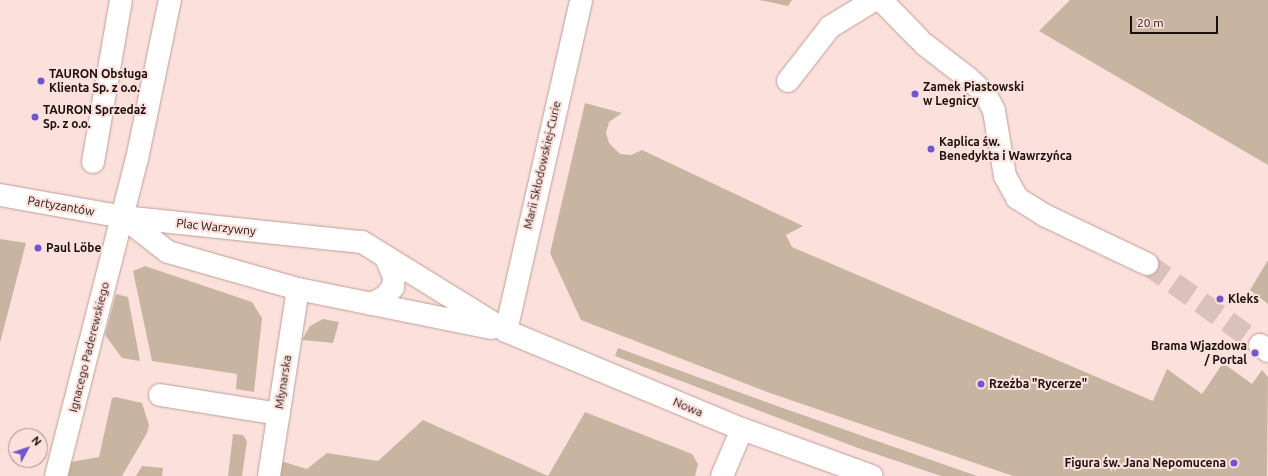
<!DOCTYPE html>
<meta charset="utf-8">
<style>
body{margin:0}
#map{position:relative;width:1268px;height:476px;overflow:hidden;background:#fce0db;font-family:Ubuntu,sans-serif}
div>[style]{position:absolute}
.green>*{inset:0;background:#c8b5a1}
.minor-tunnel>*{height:22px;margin-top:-11px;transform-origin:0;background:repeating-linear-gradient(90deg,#dac1bc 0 22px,transparent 0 33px)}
.roads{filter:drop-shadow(0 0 1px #be9e98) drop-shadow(0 0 1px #be9e98)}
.minor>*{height:22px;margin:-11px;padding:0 11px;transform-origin:11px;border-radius:11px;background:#fff}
.dots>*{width:11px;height:11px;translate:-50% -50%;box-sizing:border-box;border:2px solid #fce0db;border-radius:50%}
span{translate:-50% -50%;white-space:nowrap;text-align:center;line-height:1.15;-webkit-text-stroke:4px #fce0db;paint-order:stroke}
.poi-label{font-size:12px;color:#1c100e;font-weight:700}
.left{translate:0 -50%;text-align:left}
.right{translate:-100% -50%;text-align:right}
.street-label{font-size:12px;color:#1c100e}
.north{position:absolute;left:8px;top:428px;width:40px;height:40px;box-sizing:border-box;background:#fce0db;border:1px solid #a28d89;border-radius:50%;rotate:50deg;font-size:11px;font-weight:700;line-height:16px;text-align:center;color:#1c100e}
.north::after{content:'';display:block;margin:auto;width:14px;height:18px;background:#7056d0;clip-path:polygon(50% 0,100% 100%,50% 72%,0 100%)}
.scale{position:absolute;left:1130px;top:16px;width:88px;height:18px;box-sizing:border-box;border:2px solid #1c100e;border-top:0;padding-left:5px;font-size:12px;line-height:14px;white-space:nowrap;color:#1c100e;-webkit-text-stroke:3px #fce0db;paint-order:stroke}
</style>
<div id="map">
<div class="green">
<i style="clip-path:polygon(759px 0,792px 0,788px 6px)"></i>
<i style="clip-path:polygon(1070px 0,1268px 0,1268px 165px,1039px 31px)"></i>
<i style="clip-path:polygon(585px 103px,622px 113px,609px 122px,606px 133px,609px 143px,620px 154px,631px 155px,642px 150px,803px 226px,786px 235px,792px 247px,1153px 401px,1167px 369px,1202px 394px,1223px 363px,1252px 384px,1262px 370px,1268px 377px,1267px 476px,1013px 476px,767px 392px,581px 320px,550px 253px)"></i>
<i style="clip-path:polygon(0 239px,26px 243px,0 343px)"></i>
<i style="clip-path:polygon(1268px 260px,1268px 304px,1250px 290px)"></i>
<i style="clip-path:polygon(145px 266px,252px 302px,262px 318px,254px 392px,236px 389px,237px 374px,152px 361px,133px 271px)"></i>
<i style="clip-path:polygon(116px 294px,128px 297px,140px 361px,122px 358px,105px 335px)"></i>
<i style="clip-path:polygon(323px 319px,339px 322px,333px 343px,302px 340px,310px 326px)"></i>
<i style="clip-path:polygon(618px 348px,780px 407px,977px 476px,941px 476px,858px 448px,615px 356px)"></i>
<i style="clip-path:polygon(116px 397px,142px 403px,149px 425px,147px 433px,122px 476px,68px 476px,71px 462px,99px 457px,112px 398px)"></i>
<i style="clip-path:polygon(585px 412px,692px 454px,698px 464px,695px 476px,548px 476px)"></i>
<i style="clip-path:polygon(423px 420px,548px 476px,279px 476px,281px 461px,307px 469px,327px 453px,378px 461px)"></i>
<i style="clip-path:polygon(233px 434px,243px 435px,247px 441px,242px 476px,228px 476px)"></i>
<i style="clip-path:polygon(142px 466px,163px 468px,162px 476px,136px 476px)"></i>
</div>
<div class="minor-tunnel">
<i style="left:1147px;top:264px;width:139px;rotate:35.6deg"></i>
</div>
<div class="roads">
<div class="minor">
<i style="left:881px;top:0;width:54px;rotate:45.7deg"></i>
<i style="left:924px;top:44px;width:56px;rotate:37.7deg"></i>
<i style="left:968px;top:78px;width:25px;rotate:43deg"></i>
<i style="left:986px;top:95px;width:18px;rotate:63deg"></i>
<i style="left:994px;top:111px;width:66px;rotate:80.4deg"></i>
<i style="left:1005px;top:176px;width:25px;rotate:61deg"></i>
<i style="left:1017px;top:198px;width:34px;rotate:32deg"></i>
<i style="left:1046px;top:216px;width:112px;rotate:25.4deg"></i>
<i style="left:788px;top:81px;width:68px;rotate:-52.1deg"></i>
<i style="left:830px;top:27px;width:52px;rotate:-31.5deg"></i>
<i style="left:93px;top:162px;width:164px;rotate:-80.2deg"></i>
<i style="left:0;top:195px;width:125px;rotate:10.1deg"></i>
<i style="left:123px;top:217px;width:240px;rotate:6deg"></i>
<i style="left:362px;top:242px;width:169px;rotate:31.7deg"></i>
<i style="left:506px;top:331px;width:256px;rotate:22.6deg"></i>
<i style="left:742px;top:429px;width:138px;rotate:19.9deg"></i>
<i style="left:123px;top:217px;width:57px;rotate:37.9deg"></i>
<i style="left:168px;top:252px;width:135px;rotate:15.9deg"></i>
<i style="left:298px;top:289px;width:197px;rotate:11.4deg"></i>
<i style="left:371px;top:304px;width:16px;rotate:-27deg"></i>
<i style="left:385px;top:297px;width:13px;rotate:-51deg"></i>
<i style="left:393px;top:287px;width:11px;rotate:-85deg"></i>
<i style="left:394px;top:276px;width:20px;rotate:-114deg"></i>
<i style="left:506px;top:331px;width:339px;rotate:-77.2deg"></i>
<i style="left:1260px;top:345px;width:10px;rotate:37deg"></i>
<i style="left:160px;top:395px;width:120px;rotate:9.1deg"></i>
<i style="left:56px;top:476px;width:327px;rotate:-75.7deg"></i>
<i style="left:137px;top:159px;width:162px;rotate:-78.3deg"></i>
<i style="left:269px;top:476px;width:189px;rotate:-81.2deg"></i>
<i style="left:722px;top:476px;width:51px;rotate:-66.9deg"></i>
</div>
</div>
<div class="dots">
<i style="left:41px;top:81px;background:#7056d0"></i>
<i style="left:915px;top:94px;background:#7056d0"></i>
<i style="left:35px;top:117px;background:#7056d0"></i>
<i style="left:931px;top:149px;background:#7056d0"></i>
<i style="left:38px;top:248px;background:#7056d0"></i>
<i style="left:1220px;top:299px;background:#7056d0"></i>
<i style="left:1255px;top:353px;background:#7056d0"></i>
<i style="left:981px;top:384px;background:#7056d0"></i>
<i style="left:1234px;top:463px;background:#7056d0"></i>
</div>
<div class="poi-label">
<span class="left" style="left:49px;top:81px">TAURON Obsługa<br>Klienta Sp. z o.o.</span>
<span class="left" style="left:923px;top:94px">Zamek Piastowski<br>w Legnicy</span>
<span class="left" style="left:43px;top:117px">TAURON Sprzedaż<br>Sp. z o.o.</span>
<span class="left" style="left:939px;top:149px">Kaplica św.<br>Benedykta i Wawrzyńca</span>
<span class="left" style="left:46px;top:248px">Paul Löbe</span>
<span class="left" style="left:1228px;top:299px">Kleks</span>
<span class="right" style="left:1247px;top:353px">Brama Wjazdowa<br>/ Portal</span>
<span class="left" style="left:989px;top:384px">Rzeźba "Rycerze"</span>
<span class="right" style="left:1226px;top:463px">Figura św. Jana Nepomucena</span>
</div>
<div class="street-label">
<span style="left:542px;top:165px;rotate:-77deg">Marii Skłodowskiej-Curie</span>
<span style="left:61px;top:206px;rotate:10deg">Partyzantów</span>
<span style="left:216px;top:227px;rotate:6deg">Plac Warzywny</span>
<span style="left:89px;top:347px;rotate:-76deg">Ignacego Paderewskiego</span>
<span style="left:283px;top:382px;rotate:-81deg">Młynarska</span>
<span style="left:688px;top:407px;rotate:23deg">Nowa</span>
</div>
<div class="north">N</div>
<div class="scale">20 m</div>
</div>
